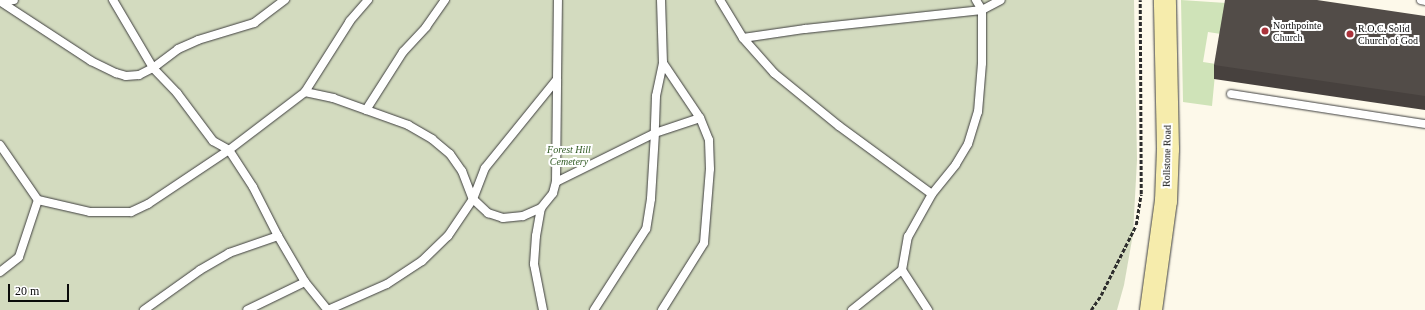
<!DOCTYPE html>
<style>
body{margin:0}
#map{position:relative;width:1425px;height:310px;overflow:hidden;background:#fdf9ea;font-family:Georgia,serif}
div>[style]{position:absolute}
.green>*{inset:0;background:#cfe3b8}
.cemetery>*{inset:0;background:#d3dbbf}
.path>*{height:2.5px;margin-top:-1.25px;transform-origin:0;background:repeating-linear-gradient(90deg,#2d2d2d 0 4px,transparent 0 6px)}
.roads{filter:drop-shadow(0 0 1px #3e3e3e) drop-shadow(0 0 1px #3e3e3e)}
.lane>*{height:8px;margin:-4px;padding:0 4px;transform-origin:4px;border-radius:4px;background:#fff}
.secondary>*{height:22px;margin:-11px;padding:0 11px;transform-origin:11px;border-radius:11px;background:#f6ecac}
.wall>*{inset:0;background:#47413e}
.building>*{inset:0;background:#524c48}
.dots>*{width:11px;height:11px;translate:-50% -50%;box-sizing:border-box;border:2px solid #fff;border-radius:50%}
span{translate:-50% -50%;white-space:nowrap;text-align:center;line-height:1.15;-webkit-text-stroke:4px #fff;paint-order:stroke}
.poi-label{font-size:10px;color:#0b0b0b}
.left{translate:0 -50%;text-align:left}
.park-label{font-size:10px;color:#305a23;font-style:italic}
.street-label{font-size:10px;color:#0b0b0b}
.scale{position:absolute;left:8px;top:284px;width:61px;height:18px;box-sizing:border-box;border:2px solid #0b0b0b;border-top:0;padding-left:5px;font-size:12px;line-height:14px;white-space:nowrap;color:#0b0b0b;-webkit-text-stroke:3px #fff;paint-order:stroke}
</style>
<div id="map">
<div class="green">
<i style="clip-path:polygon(1181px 0,1226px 3px,1221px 34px,1208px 32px,1203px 62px,1216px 64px,1212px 106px,1183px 102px)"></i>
</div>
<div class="cemetery">
<i style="clip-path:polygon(0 0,1134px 0,1137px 160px,1133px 234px,1124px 285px,1117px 310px,0 310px)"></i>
</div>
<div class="path">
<i style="left:1091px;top:310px;width:18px;rotate:-56deg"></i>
<i style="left:1101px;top:295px;width:78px;rotate:-63.4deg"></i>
<i style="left:1136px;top:225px;width:31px;rotate:-81deg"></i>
<i style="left:1141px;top:194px;width:194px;rotate:-90.3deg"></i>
</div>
<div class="roads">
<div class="lane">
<i style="left:113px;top:0;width:79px;rotate:59.5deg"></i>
<i style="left:153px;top:68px;width:31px;rotate:-37deg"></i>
<i style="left:178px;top:49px;width:22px;rotate:-24deg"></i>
<i style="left:198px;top:40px;width:59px;rotate:-16.9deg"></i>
<i style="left:254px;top:23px;width:39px;rotate:-37deg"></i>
<i style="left:368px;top:0;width:28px;rotate:131deg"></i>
<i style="left:350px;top:21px;width:84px;rotate:122.4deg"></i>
<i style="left:305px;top:92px;width:29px;rotate:12deg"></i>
<i style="left:333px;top:98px;width:80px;rotate:19.8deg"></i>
<i style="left:408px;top:125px;width:28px;rotate:30deg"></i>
<i style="left:432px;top:139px;width:23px;rotate:40deg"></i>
<i style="left:450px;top:154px;width:21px;rotate:55deg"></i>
<i style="left:462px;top:171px;width:30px;rotate:69deg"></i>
<i style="left:473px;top:199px;width:33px;rotate:-69deg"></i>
<i style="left:485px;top:168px;width:114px;rotate:-51deg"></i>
<i style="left:557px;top:79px;width:79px;rotate:-89.3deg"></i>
<i style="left:661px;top:0;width:63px;rotate:88.2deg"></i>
<i style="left:720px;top:0;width:44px;rotate:58.8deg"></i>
<i style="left:743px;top:38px;width:47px;rotate:48.5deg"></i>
<i style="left:774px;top:73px;width:84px;rotate:39.2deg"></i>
<i style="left:839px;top:126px;width:115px;rotate:36.2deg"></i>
<i style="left:932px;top:194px;width:38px;rotate:-51deg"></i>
<i style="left:956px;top:164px;width:23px;rotate:-59deg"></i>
<i style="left:968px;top:144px;width:34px;rotate:-73deg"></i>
<i style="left:978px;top:112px;width:49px;rotate:-85.3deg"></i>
<i style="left:982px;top:63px;width:53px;rotate:-90deg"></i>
<i style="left:982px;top:10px;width:21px;rotate:-28deg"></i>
<i style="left:1421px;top:0;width:4px;rotate:14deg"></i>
<i style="left:0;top:2px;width:14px;rotate:-8deg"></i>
<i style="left:1px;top:2px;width:108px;rotate:33.2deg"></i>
<i style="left:91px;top:61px;width:28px;rotate:26deg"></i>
<i style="left:116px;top:73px;width:10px;rotate:17deg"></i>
<i style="left:126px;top:76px;width:13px;rotate:-4deg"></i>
<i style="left:139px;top:75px;width:16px;rotate:-27deg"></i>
<i style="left:153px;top:68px;width:35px;rotate:46deg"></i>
<i style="left:177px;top:93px;width:60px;rotate:53.1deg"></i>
<i style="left:213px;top:141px;width:18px;rotate:29deg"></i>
<i style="left:229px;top:150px;width:44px;rotate:57deg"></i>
<i style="left:253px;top:187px;width:55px;rotate:63deg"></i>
<i style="left:743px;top:38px;width:63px;rotate:-8.3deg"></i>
<i style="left:805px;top:29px;width:178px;rotate:-6.1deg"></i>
<i style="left:982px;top:10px;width:12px;rotate:-121deg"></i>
<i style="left:1231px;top:94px;width:196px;rotate:8.8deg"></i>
<i style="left:366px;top:110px;width:69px;rotate:-57.5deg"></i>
<i style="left:403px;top:52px;width:34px;rotate:-47deg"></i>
<i style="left:426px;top:27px;width:33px;rotate:-55deg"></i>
<i style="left:0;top:145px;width:67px;rotate:55.4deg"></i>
<i style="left:38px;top:200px;width:53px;rotate:13deg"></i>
<i style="left:90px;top:212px;width:41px"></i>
<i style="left:131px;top:212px;width:19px;rotate:-25deg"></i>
<i style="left:148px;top:204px;width:97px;rotate:-33.7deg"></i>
<i style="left:229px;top:150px;width:96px;rotate:-37.3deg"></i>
<i style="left:556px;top:182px;width:103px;rotate:-89.4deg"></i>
<i style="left:902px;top:270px;width:48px;rotate:57deg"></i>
<i style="left:0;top:272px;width:24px;rotate:-38deg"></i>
<i style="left:19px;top:257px;width:60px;rotate:-71.6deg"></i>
<i style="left:305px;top:282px;width:36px;rotate:51deg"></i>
<i style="left:144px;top:310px;width:69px;rotate:-35.5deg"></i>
<i style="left:200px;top:270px;width:34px;rotate:-30deg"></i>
<i style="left:229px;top:253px;width:52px;rotate:-19.1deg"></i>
<i style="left:278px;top:236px;width:53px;rotate:59.6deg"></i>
<i style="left:305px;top:282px;width:64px;rotate:154.2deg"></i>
<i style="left:328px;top:310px;width:64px;rotate:-23.8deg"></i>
<i style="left:387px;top:284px;width:42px;rotate:-33.3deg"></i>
<i style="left:422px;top:261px;width:36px;rotate:-44deg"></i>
<i style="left:448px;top:236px;width:45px;rotate:-56deg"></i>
<i style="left:473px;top:199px;width:21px;rotate:43deg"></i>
<i style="left:488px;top:213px;width:16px;rotate:18deg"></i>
<i style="left:503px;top:218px;width:20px;rotate:-6deg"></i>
<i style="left:523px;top:216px;width:20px;rotate:-24deg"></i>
<i style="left:543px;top:310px;width:47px;rotate:-101.1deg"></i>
<i style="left:534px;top:264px;width:28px;rotate:-86deg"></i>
<i style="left:536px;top:236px;width:28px;rotate:-80deg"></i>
<i style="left:541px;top:208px;width:19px;rotate:-51deg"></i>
<i style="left:553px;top:193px;width:11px;rotate:-75deg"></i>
<i style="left:556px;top:182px;width:110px;rotate:-26.3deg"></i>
<i style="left:655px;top:133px;width:66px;rotate:93.5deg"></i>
<i style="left:651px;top:199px;width:30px;rotate:99deg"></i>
<i style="left:646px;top:229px;width:96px;rotate:122.7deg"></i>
<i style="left:662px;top:310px;width:79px;rotate:-57.9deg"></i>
<i style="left:704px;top:243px;width:74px;rotate:-85.4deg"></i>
<i style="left:710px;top:169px;width:29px;rotate:-92deg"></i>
<i style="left:709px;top:140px;width:24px;rotate:-112deg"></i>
<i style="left:700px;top:118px;width:66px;rotate:-123.9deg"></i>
<i style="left:663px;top:63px;width:34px;rotate:102deg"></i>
<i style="left:656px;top:96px;width:37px;rotate:92deg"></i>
<i style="left:655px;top:133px;width:47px;rotate:-18.4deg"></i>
<i style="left:852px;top:310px;width:64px;rotate:-38.7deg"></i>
<i style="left:902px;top:270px;width:34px;rotate:-80deg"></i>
<i style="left:908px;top:237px;width:49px;rotate:-60.8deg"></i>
</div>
<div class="secondary">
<i style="left:1151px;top:310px;width:110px;rotate:-82.2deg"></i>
<i style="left:1166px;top:201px;width:52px;rotate:-87.8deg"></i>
<i style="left:1168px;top:149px;width:149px;rotate:-91.2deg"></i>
</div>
</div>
<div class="wall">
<i style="clip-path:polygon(1425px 16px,1425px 110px,1214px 79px,1214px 65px)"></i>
</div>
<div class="building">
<i style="clip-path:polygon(1225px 0,1317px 0,1425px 16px,1425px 96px,1214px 65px)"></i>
</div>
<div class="dots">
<i style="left:1265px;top:31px;background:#aa333b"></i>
<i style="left:1350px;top:34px;background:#aa333b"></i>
</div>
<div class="poi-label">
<span class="left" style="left:1273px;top:31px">Northpointe<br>Church</span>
<span class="left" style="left:1358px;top:34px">R.O.C. Solid<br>Church of God</span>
</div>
<div class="park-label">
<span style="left:569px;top:155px">Forest Hill<br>Cemetery</span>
</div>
<div class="street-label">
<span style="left:1167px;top:156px;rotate:-89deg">Rollstone Road</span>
</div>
<div class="scale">20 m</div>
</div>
